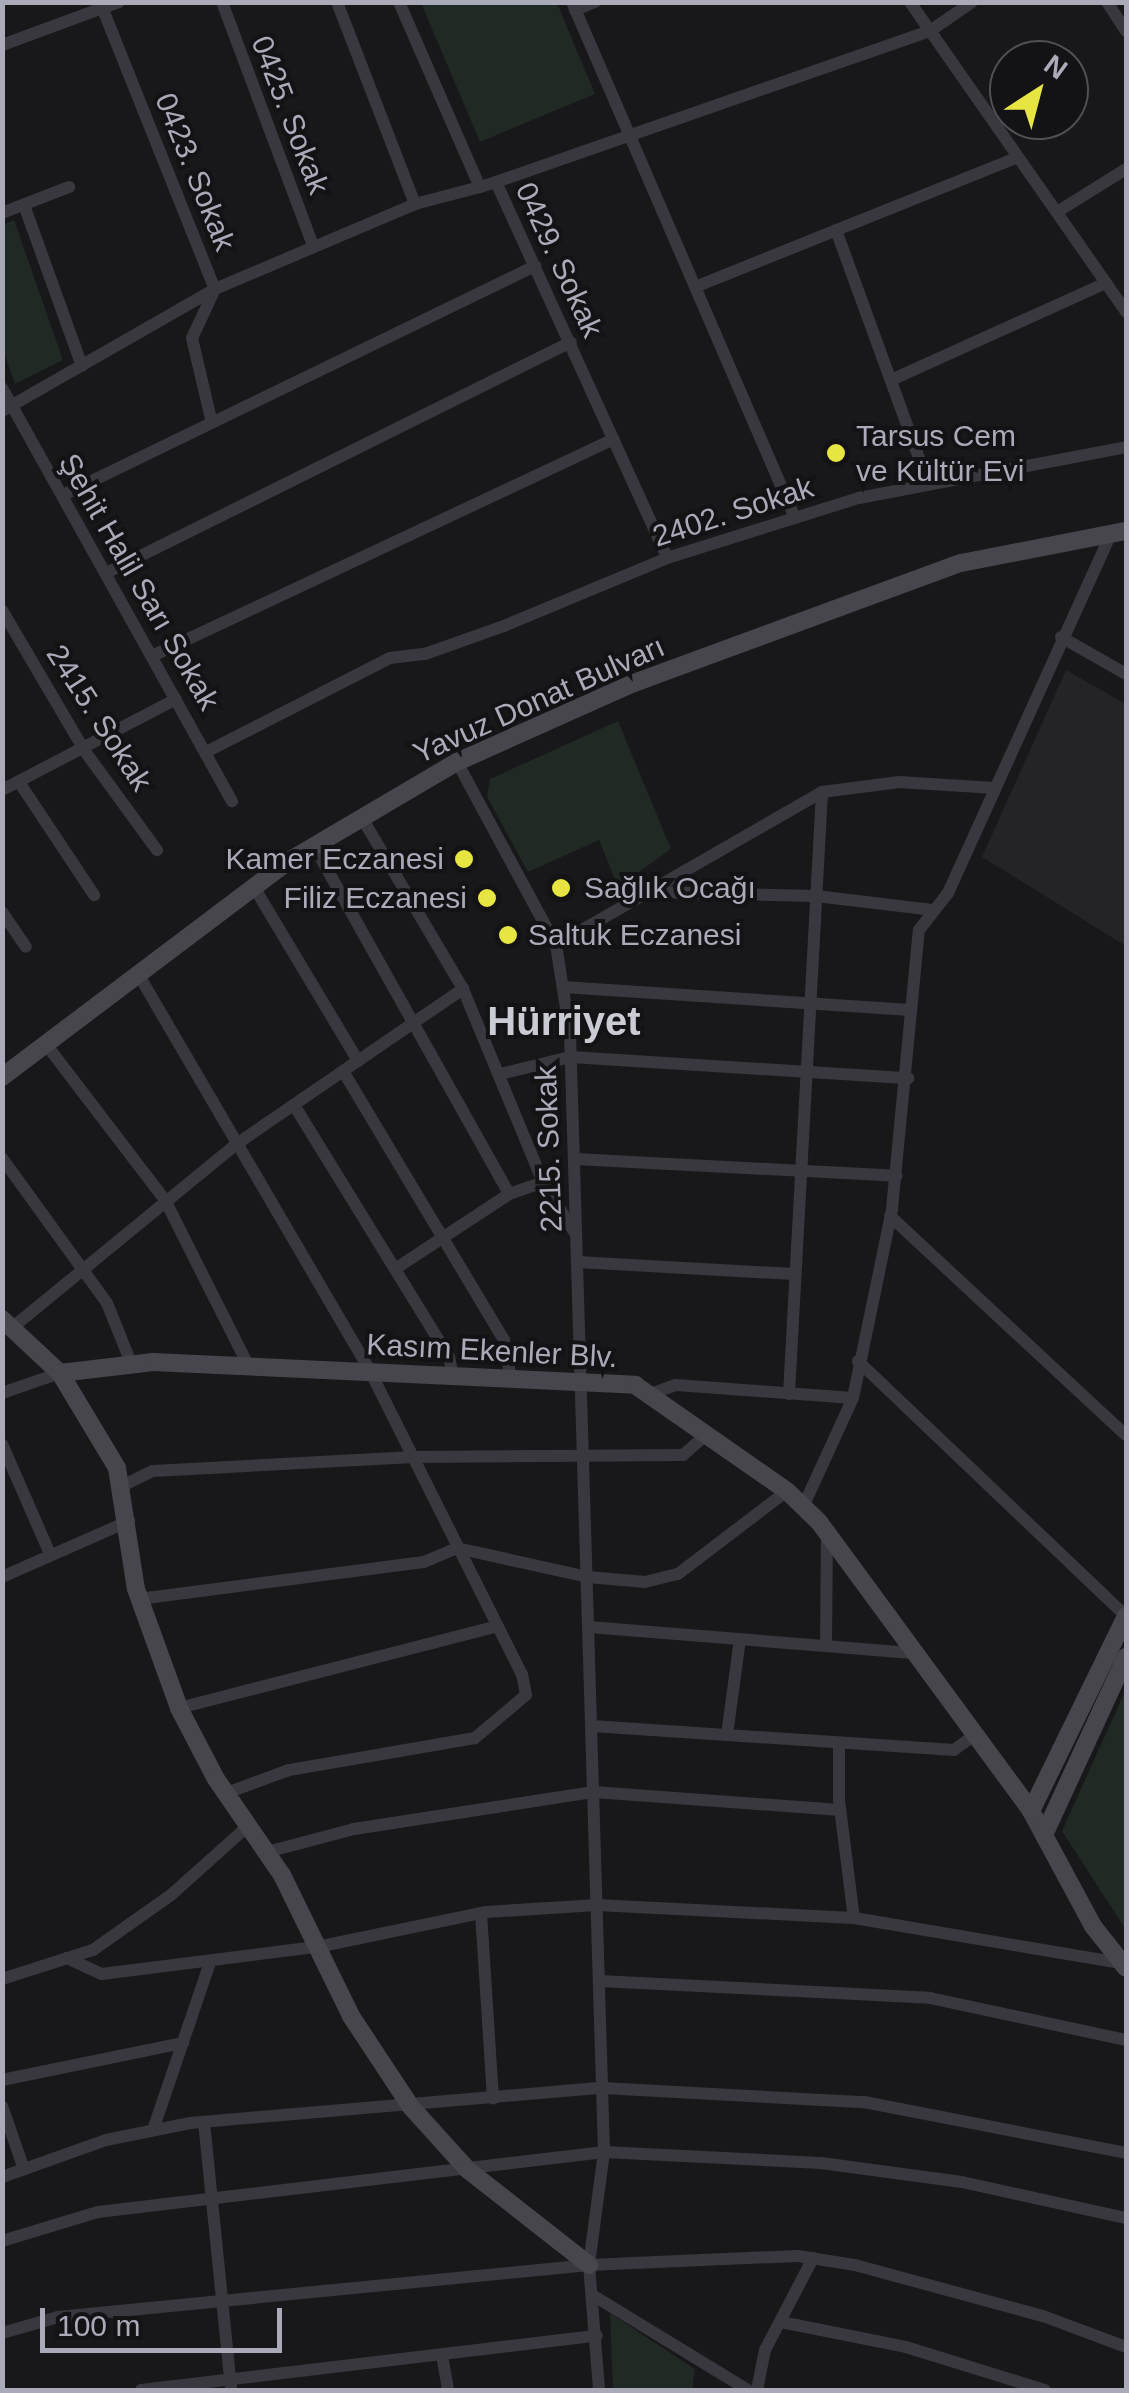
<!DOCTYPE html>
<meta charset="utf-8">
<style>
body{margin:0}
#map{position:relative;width:1129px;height:2393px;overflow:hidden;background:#181719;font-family:Helvetica,sans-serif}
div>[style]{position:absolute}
.built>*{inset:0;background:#242326}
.green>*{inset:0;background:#212924}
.street>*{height:12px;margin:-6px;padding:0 6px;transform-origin:6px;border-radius:6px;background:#39383e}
.secondary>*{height:18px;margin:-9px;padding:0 9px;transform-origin:9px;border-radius:9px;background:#47464d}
.dots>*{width:28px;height:28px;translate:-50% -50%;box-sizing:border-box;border:5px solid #131214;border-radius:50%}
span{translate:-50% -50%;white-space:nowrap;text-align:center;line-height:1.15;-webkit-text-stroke:8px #131214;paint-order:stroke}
.street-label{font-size:30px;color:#aaaab8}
.poi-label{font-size:30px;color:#aaaab8}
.left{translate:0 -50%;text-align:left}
.right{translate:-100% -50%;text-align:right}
.district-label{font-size:40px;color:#cbcbd4;font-weight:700}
.frame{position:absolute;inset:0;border:5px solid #aaaab8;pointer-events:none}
.north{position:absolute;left:989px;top:40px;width:100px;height:100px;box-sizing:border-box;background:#131214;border:2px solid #4f4f56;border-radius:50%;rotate:36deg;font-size:28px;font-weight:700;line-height:40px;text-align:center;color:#aaaab8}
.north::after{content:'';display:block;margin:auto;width:35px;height:45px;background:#e7e541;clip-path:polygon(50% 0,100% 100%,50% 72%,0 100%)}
.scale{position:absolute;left:40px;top:2308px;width:242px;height:45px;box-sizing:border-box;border:5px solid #aaaab8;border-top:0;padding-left:12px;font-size:30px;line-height:35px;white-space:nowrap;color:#aaaab8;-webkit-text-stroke:8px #131214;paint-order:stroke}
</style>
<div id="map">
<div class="built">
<i style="clip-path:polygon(1066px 670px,1126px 704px,1126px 946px,982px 857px)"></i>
</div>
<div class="green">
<i style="clip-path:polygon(421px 3px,557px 3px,595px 94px,480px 142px)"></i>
<i style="clip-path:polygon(14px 220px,63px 360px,15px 384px,2px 347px,3px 225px)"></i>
<i style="clip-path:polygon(618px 721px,671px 849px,618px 887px,599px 840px,528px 872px,487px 797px,490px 779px)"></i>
<i style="clip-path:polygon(1126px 1689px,1126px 1930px,1062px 1831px)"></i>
<i style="clip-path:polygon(610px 2313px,695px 2369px,692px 2390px,613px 2390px)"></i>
</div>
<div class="street">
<i style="left:100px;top:2px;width:309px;rotate:68.2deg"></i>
<i style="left:215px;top:289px;width:54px;rotate:115.1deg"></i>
<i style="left:192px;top:338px;width:83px;rotate:76.8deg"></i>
<i style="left:222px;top:2px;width:259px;rotate:69.5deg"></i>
<i style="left:337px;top:2px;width:217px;rotate:68.9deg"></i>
<i style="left:399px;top:2px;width:202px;rotate:66.4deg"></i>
<i style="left:480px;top:187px;width:17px;rotate:-17deg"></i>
<i style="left:496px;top:182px;width:413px;rotate:65.5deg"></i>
<i style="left:572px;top:2px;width:562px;rotate:66.63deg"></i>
<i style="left:910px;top:2px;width:378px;rotate:55.1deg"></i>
<i style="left:1107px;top:2px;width:35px;rotate:57deg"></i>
<i style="left:575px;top:10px;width:22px;rotate:-22deg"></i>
<i style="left:2px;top:45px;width:125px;rotate:-20.2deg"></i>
<i style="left:496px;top:182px;width:460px;rotate:-19.2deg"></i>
<i style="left:930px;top:31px;width:51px;rotate:-34.6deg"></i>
<i style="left:24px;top:205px;width:171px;rotate:70.2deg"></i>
<i style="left:1057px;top:212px;width:81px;rotate:-31.9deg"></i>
<i style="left:2px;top:213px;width:72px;rotate:-21.2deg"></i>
<i style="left:836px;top:230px;width:271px;rotate:70deg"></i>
<i style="left:695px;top:287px;width:348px;rotate:-21.9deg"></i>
<i style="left:891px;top:380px;width:236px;rotate:-24.3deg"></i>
<i style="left:2px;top:388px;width:473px;rotate:60.9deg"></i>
<i style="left:2px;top:411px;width:245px;rotate:-29.8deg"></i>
<i style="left:215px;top:289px;width:217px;rotate:-23deg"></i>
<i style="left:415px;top:204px;width:67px;rotate:-14.7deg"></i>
<i style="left:63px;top:495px;width:525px;rotate:-25.88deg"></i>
<i style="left:106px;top:573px;width:519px;rotate:-26.42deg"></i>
<i style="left:2px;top:610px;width:162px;rotate:59.6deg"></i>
<i style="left:84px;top:750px;width:124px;rotate:53.9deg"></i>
<i style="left:1061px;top:637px;width:75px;rotate:29.6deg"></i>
<i style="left:152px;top:656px;width:510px;rotate:-25.16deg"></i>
<i style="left:208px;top:751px;width:204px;rotate:-27.1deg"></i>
<i style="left:390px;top:658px;width:35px;rotate:-7deg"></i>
<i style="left:425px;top:654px;width:84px;rotate:-19.5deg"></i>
<i style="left:504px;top:626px;width:177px;rotate:-22.6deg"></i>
<i style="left:667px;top:558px;width:201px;rotate:-17.4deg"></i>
<i style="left:859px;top:498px;width:272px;rotate:-10.8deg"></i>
<i style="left:457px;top:762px;width:208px;rotate:61.6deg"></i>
<i style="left:556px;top:945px;width:89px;rotate:81deg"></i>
<i style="left:570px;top:1033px;width:1120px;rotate:88.26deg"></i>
<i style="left:604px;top:2152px;width:114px;rotate:97.6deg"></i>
<i style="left:589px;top:2265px;width:125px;rotate:85.4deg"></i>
<i style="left:19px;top:782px;width:136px;rotate:56.4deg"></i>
<i style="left:2px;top:790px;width:196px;rotate:-27.6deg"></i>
<i style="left:362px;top:818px;width:199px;rotate:59.4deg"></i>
<i style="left:463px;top:989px;width:209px;rotate:67.5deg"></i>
<i style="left:543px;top:1182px;width:60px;rotate:57.9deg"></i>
<i style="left:314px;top:846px;width:399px;rotate:60.7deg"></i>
<i style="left:254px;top:887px;width:203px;rotate:59.1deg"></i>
<i style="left:650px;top:892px;width:166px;rotate:1.4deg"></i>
<i style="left:816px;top:896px;width:119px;rotate:6.8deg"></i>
<i style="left:2px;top:912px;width:42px;rotate:55.6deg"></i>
<i style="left:556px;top:945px;width:307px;rotate:-29.9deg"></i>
<i style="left:822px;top:792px;width:78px;rotate:-7.4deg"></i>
<i style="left:899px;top:782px;width:96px;rotate:3.6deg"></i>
<i style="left:137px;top:972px;width:464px;rotate:59.7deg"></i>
<i style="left:371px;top:1373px;width:337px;rotate:63.4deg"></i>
<i style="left:522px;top:1674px;width:21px;rotate:79deg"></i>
<i style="left:526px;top:1695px;width:67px;rotate:139.9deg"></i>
<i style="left:475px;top:1738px;width:189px;rotate:170.2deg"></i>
<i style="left:289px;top:1770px;width:67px;rotate:159.9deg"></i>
<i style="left:563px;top:987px;width:348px;rotate:3.8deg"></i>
<i style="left:45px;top:1043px;width:198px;rotate:52.6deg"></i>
<i style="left:165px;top:1200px;width:187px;rotate:63.3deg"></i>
<i style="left:343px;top:1071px;width:313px;rotate:59.1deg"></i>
<i style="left:504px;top:1340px;width:39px;rotate:80deg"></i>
<i style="left:500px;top:1074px;width:73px;rotate:-13.5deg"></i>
<i style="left:571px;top:1057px;width:338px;rotate:3.6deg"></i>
<i style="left:294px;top:1105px;width:296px;rotate:58.4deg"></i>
<i style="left:449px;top:1357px;width:19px;rotate:78deg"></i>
<i style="left:2px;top:1158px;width:179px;rotate:54.1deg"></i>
<i style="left:107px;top:1303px;width:65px;rotate:68.2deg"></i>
<i style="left:575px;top:1159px;width:322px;rotate:3deg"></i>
<i style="left:890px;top:1216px;width:322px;rotate:42.9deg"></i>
<i style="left:578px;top:1262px;width:217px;rotate:3.2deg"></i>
<i style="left:395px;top:1269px;width:136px;rotate:-33.3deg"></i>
<i style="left:509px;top:1194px;width:36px;rotate:-19deg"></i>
<i style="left:13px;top:1327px;width:291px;rotate:-39.3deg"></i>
<i style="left:238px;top:1143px;width:273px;rotate:-34.4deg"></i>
<i style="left:858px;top:1361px;width:370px;rotate:43.6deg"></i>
<i style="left:2px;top:1393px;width:61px;rotate:-19deg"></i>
<i style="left:789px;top:1394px;width:603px;rotate:-86.86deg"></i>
<i style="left:648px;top:1395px;width:30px;rotate:-20deg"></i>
<i style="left:676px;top:1385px;width:177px;rotate:4.2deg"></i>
<i style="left:2px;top:1444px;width:120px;rotate:66.4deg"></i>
<i style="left:124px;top:1485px;width:32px;rotate:-26deg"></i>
<i style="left:153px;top:1471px;width:261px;rotate:-3.1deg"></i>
<i style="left:414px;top:1457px;width:269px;rotate:-0.4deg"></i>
<i style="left:683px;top:1455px;width:30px;rotate:-41deg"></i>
<i style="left:803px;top:1507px;width:120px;rotate:-65.4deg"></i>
<i style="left:853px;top:1398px;width:193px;rotate:-78.3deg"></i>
<i style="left:892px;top:1209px;width:280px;rotate:-84.5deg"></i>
<i style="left:919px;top:930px;width:47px;rotate:-51.9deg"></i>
<i style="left:948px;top:893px;width:394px;rotate:-65.6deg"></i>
<i style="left:2px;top:1577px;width:139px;rotate:-23.8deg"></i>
<i style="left:139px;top:1599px;width:287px;rotate:-7.4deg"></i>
<i style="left:424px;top:1562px;width:36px;rotate:-23deg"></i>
<i style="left:457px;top:1548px;width:134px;rotate:12.5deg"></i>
<i style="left:588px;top:1577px;width:57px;rotate:5deg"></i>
<i style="left:645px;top:1582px;width:34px;rotate:-14deg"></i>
<i style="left:678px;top:1574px;width:137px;rotate:-37.3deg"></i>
<i style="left:589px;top:1627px;width:327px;rotate:4.6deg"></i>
<i style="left:826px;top:1646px;width:113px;rotate:-89.5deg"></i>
<i style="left:179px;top:1708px;width:329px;rotate:-14.4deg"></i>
<i style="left:592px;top:1726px;width:363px;rotate:3.8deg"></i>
<i style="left:954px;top:1750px;width:26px;rotate:-36deg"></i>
<i style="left:727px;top:1735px;width:97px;rotate:-82.3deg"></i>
<i style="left:839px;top:1743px;width:57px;rotate:90deg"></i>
<i style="left:839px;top:1800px;width:119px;rotate:82.8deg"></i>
<i style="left:267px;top:1852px;width:90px;rotate:-14.8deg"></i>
<i style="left:354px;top:1829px;width:243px;rotate:-8.8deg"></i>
<i style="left:594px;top:1792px;width:247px;rotate:4.2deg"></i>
<i style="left:481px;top:1913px;width:186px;rotate:86.3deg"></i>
<i style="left:67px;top:1958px;width:38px;rotate:25deg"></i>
<i style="left:102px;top:1974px;width:217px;rotate:-7.2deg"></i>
<i style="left:317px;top:1947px;width:173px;rotate:-11.7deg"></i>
<i style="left:486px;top:1912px;width:111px;rotate:-3.6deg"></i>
<i style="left:597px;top:1905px;width:257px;rotate:2.9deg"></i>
<i style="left:854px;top:1918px;width:271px;rotate:9.6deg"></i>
<i style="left:2px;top:1979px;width:96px;rotate:-17.7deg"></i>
<i style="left:93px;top:1950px;width:95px;rotate:-35.2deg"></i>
<i style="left:171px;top:1895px;width:105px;rotate:-41.9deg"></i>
<i style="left:599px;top:1981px;width:331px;rotate:2.9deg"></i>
<i style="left:930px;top:1998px;width:200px;rotate:12.1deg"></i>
<i style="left:2px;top:2080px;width:185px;rotate:-11.6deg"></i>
<i style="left:2px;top:2106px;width:67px;rotate:70.8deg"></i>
<i style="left:204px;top:2122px;width:269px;rotate:84.2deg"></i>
<i style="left:153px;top:2130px;width:176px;rotate:-71.2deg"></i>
<i style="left:2px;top:2177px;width:110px;rotate:-19.6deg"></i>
<i style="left:106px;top:2140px;width:86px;rotate:-11.4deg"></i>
<i style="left:190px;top:2123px;width:413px;rotate:-4.9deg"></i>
<i style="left:602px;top:2088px;width:262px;rotate:3.1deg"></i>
<i style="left:864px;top:2102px;width:267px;rotate:11deg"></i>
<i style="left:2px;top:2241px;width:100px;rotate:-16.8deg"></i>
<i style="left:98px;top:2212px;width:510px;rotate:-6.76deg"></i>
<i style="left:604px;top:2152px;width:217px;rotate:2.9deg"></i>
<i style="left:821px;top:2163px;width:142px;rotate:7.7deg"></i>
<i style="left:962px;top:2182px;width:168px;rotate:12.4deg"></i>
<i style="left:594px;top:2296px;width:180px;rotate:31.4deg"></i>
<i style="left:781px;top:2322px;width:127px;rotate:11.3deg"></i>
<i style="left:906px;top:2347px;width:145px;rotate:17.2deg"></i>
<i style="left:2px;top:2333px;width:58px;rotate:-15.9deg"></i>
<i style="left:58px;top:2317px;width:534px;rotate:-5.59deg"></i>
<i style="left:589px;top:2265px;width:209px;rotate:-2.5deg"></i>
<i style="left:798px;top:2256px;width:58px;rotate:9deg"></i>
<i style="left:855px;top:2265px;width:195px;rotate:15.2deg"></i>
<i style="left:1043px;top:2316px;width:89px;rotate:20.5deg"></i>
<i style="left:442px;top:2355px;width:36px;rotate:80deg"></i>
<i style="left:141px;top:2390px;width:459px;rotate:-6.8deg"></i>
<i style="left:757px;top:2390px;width:41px;rotate:-78.7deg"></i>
<i style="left:765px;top:2350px;width:104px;rotate:-62.4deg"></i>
</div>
<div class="secondary">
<i style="left:2px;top:1077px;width:357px;rotate:-37deg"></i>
<i style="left:287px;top:862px;width:197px;rotate:-30.5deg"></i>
<i style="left:457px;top:762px;width:194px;rotate:-24.1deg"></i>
<i style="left:634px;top:683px;width:348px;rotate:-20.2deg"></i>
<i style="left:961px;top:563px;width:168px;rotate:-11deg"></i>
<i style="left:2px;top:1319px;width:79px;rotate:43deg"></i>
<i style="left:60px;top:1373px;width:111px;rotate:59deg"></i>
<i style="left:117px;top:1468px;width:122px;rotate:81.1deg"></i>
<i style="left:136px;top:1589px;width:127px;rotate:70.1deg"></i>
<i style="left:179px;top:1708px;width:80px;rotate:62.5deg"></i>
<i style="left:216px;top:1779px;width:116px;rotate:55.5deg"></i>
<i style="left:282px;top:1875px;width:157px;rotate:63.9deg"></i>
<i style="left:351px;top:2016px;width:109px;rotate:56.6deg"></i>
<i style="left:411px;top:2107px;width:85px;rotate:47.9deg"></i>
<i style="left:468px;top:2170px;width:154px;rotate:38.1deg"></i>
<i style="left:60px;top:1373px;width:94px;rotate:-6.7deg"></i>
<i style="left:153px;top:1362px;width:483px;rotate:2.7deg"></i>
<i style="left:635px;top:1385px;width:185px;rotate:34.9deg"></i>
<i style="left:787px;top:1491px;width:45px;rotate:44.1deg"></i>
<i style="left:819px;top:1522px;width:358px;rotate:53.7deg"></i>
<i style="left:1031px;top:1811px;width:131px;rotate:61.7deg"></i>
<i style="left:1093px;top:1926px;width:53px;rotate:51.8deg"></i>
<i style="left:1031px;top:1811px;width:217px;rotate:-64deg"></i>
<i style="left:1044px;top:1835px;width:196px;rotate:-65.3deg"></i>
</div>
<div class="dots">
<i style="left:836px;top:453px;background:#e7e541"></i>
<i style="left:464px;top:859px;background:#e7e541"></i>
<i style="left:561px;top:888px;background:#e7e541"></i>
<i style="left:487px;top:898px;background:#e7e541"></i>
<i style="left:508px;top:935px;background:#e7e541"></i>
</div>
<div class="street-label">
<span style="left:290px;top:115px;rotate:69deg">0425. Sokak</span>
<span style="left:195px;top:172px;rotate:68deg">0423. Sokak</span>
<span style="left:559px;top:260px;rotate:65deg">0429. Sokak</span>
<span style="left:733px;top:512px;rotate:-18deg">2402. Sokak</span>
<span style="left:139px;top:582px;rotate:60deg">Şehit Halil Sarı Sokak</span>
<span style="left:539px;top:700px;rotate:-24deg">Yavuz Donat Bulvarı</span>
<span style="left:99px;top:718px;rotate:57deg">2415. Sokak</span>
<span style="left:549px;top:1149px;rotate:-92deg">2215. Sokak</span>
<span style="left:492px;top:1351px;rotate:3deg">Kasım Ekenler Blv.</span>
</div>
<div class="poi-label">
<span class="left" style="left:856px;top:453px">Tarsus Cem<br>ve Kültür Evi</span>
<span class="right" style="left:444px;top:859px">Kamer Eczanesi</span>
<span class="left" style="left:584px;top:888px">Sağlık Ocağı</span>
<span class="right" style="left:467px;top:898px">Filiz Eczanesi</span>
<span class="left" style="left:528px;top:935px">Saltuk Eczanesi</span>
</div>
<div class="district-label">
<span style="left:564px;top:1021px">Hürriyet</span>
</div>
<div class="frame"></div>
<div class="north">N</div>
<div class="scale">100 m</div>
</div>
